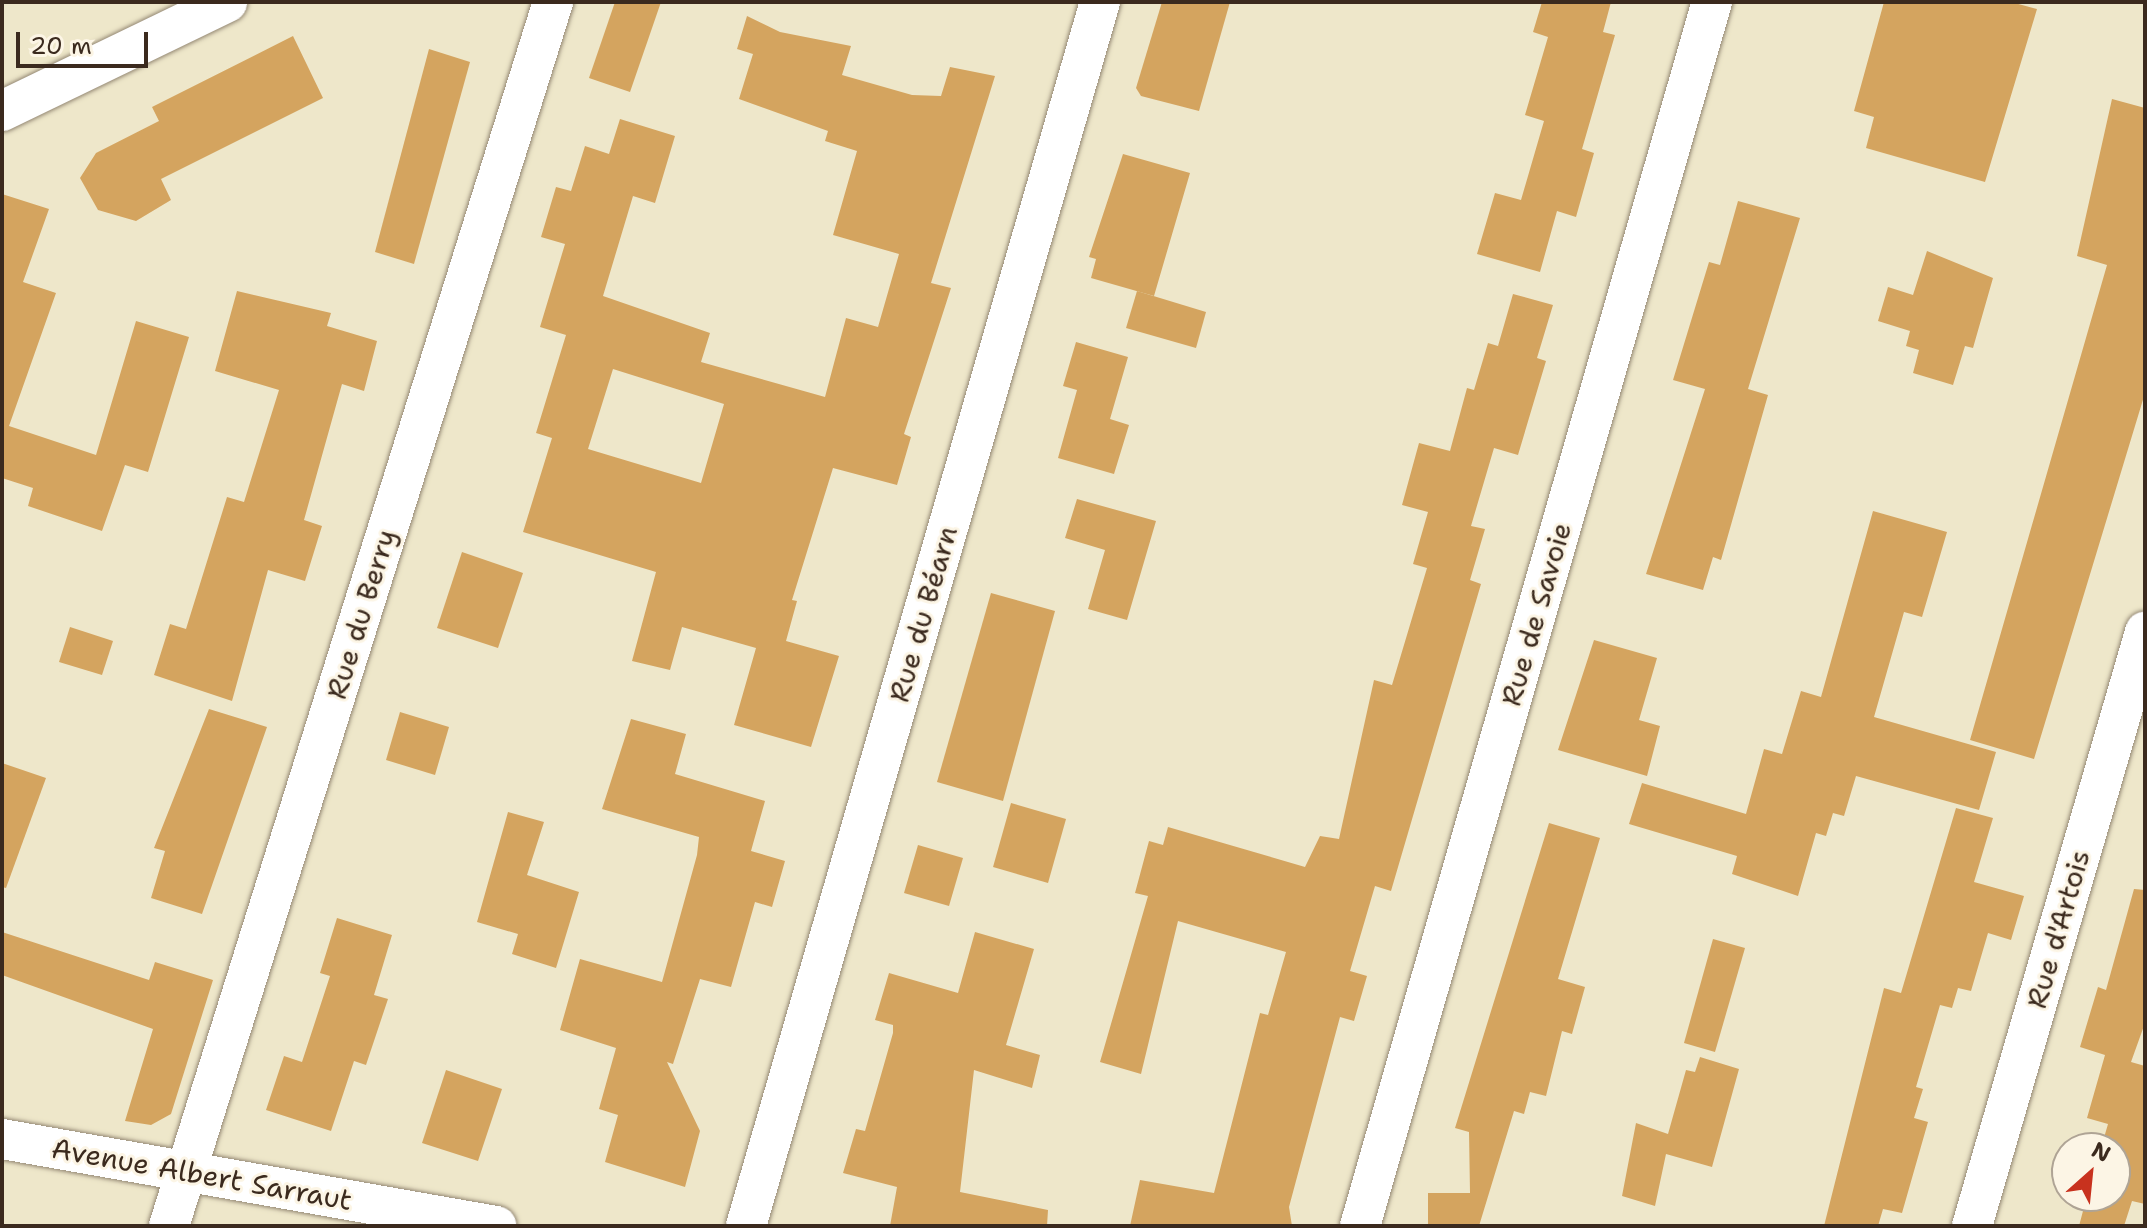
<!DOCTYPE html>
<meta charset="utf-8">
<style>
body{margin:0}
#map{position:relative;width:2147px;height:1228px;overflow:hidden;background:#eee7ca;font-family:"Shantell Sans",sans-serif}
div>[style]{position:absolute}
.building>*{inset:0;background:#d4a45f}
.roads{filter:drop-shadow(0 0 2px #948874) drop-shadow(0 0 2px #948874)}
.minor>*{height:40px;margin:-20px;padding:0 20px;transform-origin:20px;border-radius:20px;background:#fff}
span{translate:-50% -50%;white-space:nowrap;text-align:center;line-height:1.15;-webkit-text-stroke:6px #fcf5e5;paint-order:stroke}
.street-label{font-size:28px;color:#3b2a1e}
.frame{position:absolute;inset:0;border:4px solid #3b2a1e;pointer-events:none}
.north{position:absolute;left:2051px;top:1132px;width:80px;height:80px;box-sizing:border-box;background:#fcf5e5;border:2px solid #afa495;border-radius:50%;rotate:27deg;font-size:22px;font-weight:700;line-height:32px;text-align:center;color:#3b2a1e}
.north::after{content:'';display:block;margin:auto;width:28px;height:36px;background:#c8321e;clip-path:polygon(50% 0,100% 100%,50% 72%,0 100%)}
.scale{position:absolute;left:16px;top:32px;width:132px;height:36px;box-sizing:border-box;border:4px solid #3b2a1e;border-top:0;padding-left:10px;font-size:24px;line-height:28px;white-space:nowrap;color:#3b2a1e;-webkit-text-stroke:6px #fcf5e5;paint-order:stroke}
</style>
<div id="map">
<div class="building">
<i style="clip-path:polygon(615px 2px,661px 2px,630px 92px,589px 78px)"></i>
<i style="clip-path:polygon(1162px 2px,1230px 2px,1199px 111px,1141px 96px,1136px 88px)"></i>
<i style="clip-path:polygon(1542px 2px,1611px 2px,1603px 32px,1615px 35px,1582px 149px,1594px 153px,1576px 217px,1557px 211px,1540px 272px,1477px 254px,1495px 193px,1521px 200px,1544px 121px,1525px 115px,1548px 37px,1533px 32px)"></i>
<i style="clip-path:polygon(1884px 2px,2011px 2px,2037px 9px,1985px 182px,1866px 148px,1874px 117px,1854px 111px)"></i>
<i style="clip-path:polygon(evenodd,747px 16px,780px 32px,851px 46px,842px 75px,912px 95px,941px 96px,950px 67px,995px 76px,931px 283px,951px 288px,904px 434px,911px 437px,897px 485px,833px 468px,792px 600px,797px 601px,786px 641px,839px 656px,811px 747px,734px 725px,756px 648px,682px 627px,670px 670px,632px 661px,656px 572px,523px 532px,552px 438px,536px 433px,566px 335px,540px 327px,565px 244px,541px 237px,556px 187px,571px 191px,585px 146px,609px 154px,620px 119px,675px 136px,655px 203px,633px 196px,603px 296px,710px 333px,701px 362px,825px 397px,846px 318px,878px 327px,899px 254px,833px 235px,857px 151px,825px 141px,828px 131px,739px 99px,753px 54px,737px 49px,747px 16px,613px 369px,724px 404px,701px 483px,588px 449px,613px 369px)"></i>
<i style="clip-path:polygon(293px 36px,323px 98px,161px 179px,171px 200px,136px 221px,98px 210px,80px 178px,96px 153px,159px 121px,152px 107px)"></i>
<i style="clip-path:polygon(429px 49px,470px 62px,414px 264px,375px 252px)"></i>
<i style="clip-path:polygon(2112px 99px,2145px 108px,2145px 393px,2034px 759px,1970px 740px,2107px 265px,2077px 256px)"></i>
<i style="clip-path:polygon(1123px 154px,1190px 173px,1154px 296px,1091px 278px,1096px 259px,1089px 257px)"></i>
<i style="clip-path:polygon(2px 194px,49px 209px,23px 282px,56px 293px,9px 426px,96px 455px,136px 321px,189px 337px,148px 472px,125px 465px,102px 531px,28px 506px,33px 488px,2px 478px)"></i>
<i style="clip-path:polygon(1738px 201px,1800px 218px,1748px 389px,1768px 395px,1721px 560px,1713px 557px,1703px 590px,1646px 574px,1705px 389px,1673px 380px,1709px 262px,1720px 265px)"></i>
<i style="clip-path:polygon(1927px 251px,1993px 278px,1973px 348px,1965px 346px,1953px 385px,1913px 373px,1919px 350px,1906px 346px,1910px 331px,1878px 321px,1888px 287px,1913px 295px)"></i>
<i style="clip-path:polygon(237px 291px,331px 313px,327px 326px,377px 341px,364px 391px,342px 384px,304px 520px,322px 526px,305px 581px,268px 570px,232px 701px,154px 675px,170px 624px,186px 629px,227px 497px,244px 502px,279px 390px,215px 371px)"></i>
<i style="clip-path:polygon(1137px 291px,1206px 312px,1196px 348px,1126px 328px)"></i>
<i style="clip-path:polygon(1513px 294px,1553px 305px,1537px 358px,1546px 361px,1518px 455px,1494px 448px,1471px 526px,1485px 529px,1470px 580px,1481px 584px,1391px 891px,1375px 886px,1350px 971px,1367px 976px,1354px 1021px,1340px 1017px,1289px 1207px,1292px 1226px,1130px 1226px,1140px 1180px,1214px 1193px,1260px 1013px,1268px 1015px,1286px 952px,1178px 921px,1141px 1074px,1100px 1062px,1148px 896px,1135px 893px,1149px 841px,1163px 845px,1168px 827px,1305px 867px,1320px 836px,1339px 839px,1374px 680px,1392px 685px,1427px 568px,1413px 564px,1428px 512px,1402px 505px,1419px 443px,1450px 451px,1467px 388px,1474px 390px,1488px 343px,1498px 346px)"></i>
<i style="clip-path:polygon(1076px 342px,1128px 357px,1110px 419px,1129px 425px,1114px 474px,1058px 458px,1077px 390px,1063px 386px)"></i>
<i style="clip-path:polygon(1077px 499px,1156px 521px,1127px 620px,1088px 609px,1105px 550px,1065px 538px)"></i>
<i style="clip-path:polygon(1873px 511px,1947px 532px,1922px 617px,1904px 612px,1874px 717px,1996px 752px,1979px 810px,1856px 776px,1844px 816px,1833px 813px,1826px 836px,1816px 833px,1798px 896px,1732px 874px,1737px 856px,1629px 824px,1642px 783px,1746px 814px,1764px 749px,1782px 754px,1801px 691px,1821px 697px)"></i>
<i style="clip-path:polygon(462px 552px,523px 573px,498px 648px,437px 628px)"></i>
<i style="clip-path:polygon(991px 593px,1055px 611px,1003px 801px,937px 782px)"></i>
<i style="clip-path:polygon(70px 627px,113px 641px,102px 675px,59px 662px)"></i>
<i style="clip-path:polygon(1594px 640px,1657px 658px,1639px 720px,1660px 726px,1647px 776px,1558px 750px)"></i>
<i style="clip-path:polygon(209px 709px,267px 727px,202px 914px,151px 898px,165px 851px,154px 848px)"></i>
<i style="clip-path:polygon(400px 712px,449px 727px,435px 775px,386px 760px)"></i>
<i style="clip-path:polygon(631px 719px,686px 734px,675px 774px,765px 801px,751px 851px,785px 861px,772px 907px,755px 902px,731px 987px,700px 979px,673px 1064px,667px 1062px,700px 1131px,685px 1187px,605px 1162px,618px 1115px,599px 1109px,616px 1048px,560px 1030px,580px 959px,662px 982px,697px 855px,699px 837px,602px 809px)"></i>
<i style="clip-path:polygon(2px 763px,46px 778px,6px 888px,2px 887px)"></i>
<i style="clip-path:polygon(1011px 803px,1066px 819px,1048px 883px,993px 867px)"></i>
<i style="clip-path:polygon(1956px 808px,1993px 818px,1974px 882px,2024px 896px,2011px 940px,1988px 933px,1971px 991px,1958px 988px,1952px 1008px,1940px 1005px,1916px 1087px,1923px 1089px,1914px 1118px,1928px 1122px,1902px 1213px,1883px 1209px,1878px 1226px,1824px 1226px,1884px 988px,1901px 993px)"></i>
<i style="clip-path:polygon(508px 812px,544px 822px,527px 875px,579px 892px,556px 968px,512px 954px,518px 934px,477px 922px)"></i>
<i style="clip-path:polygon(1549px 823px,1600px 838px,1558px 979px,1585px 987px,1572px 1034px,1562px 1031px,1546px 1096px,1530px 1092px,1524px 1114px,1514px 1111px,1479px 1226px,1428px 1226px,1428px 1193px,1470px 1193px,1469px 1132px,1455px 1128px)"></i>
<i style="clip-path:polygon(918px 845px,963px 858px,949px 906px,904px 893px)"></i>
<i style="clip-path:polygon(2134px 889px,2145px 890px,2145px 1023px,2131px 1062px,2145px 1066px,2145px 1204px,2132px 1201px,2124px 1226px,2079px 1226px,2087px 1196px,2115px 1196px,2115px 1148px,2101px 1148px,2108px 1124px,2087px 1118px,2105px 1055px,2080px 1047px,2098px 987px,2106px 990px)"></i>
<i style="clip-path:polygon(337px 918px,392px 935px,374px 995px,388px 999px,366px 1065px,354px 1061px,331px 1131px,266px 1110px,284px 1056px,302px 1062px,330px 976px,320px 973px)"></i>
<i style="clip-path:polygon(2px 932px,149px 980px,155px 962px,213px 980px,171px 1114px,151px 1125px,125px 1121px,153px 1029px,2px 975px)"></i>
<i style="clip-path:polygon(975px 932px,1034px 949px,1006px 1045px,1040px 1055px,1032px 1088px,974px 1070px,960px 1192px,1048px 1210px,1047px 1226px,890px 1226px,897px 1187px,843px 1173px,856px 1129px,865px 1131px,893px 1033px,893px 1025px,875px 1020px,889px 973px,958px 993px)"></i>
<i style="clip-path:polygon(1713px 939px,1745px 948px,1715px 1052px,1684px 1043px)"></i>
<i style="clip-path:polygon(1700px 1057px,1739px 1069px,1712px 1167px,1666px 1154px,1655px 1206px,1622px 1196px,1636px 1123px,1668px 1134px,1686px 1070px,1695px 1072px)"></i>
<i style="clip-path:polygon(446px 1070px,502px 1089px,478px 1161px,422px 1143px)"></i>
</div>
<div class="roads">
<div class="minor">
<i style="left:2px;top:111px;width:250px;rotate:-25.8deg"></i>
<i style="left:2px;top:1139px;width:502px;rotate:9.99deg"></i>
<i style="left:169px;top:1226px;width:1283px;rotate:-72.58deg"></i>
<i style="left:746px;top:1226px;width:1274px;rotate:-73.87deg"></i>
<i style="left:1360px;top:1226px;width:1274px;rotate:-73.96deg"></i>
<i style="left:1972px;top:1226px;width:619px;rotate:-73.76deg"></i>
</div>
</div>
<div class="street-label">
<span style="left:361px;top:614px;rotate:-73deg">Rue du Berry</span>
<span style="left:923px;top:614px;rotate:-74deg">Rue du Béarn</span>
<span style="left:1536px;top:614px;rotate:-74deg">Rue de Savoie</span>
<span style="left:2058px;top:929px;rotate:-74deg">Rue d'Artois</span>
<span style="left:202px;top:1174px;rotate:10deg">Avenue Albert Sarraut</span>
</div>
<div class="frame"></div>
<div class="north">N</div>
<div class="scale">20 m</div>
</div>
